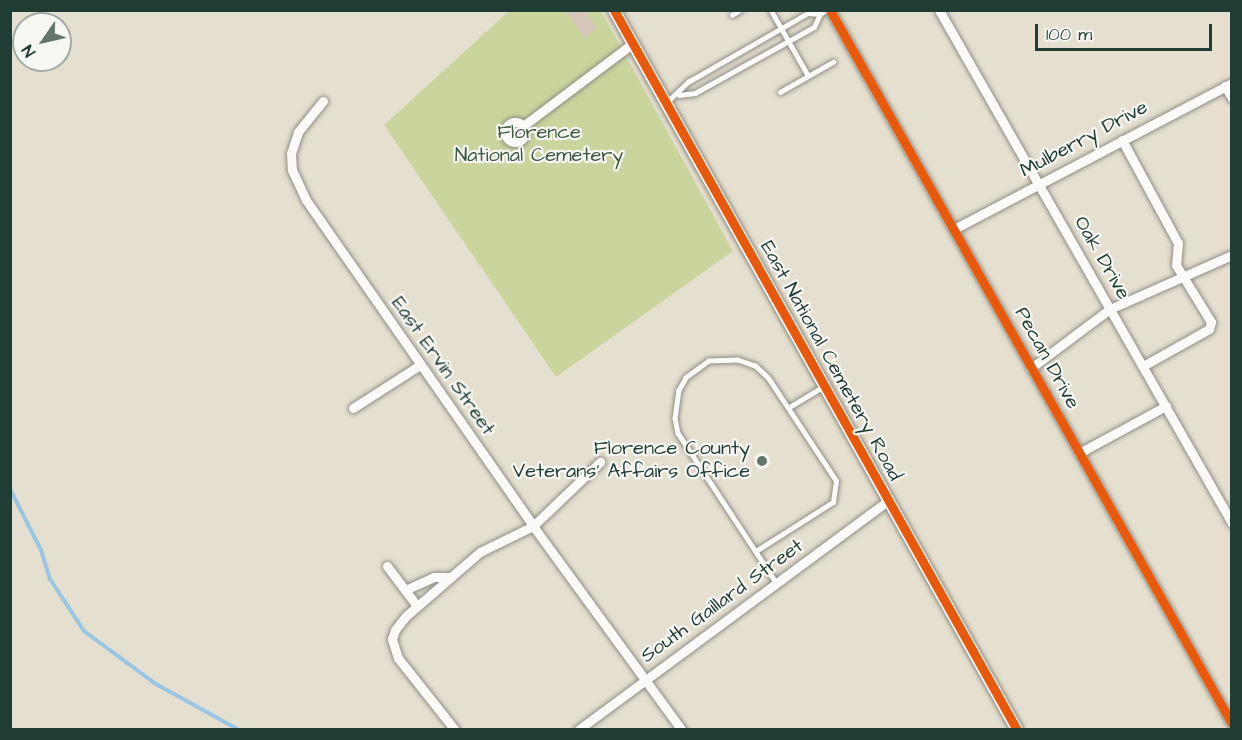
<!DOCTYPE html>
<style>
body{margin:0}
#map{position:relative;width:1242px;height:740px;overflow:hidden;background:#e5dfcf;font-family:"Architects Daughter",sans-serif}
div>[style]{position:absolute}
.green>*{inset:0;background:#c9d59c}
.stream>*{height:4px;margin:-2px;padding:0 2px;transform-origin:2px;border-radius:2px;background:#99c6e5}
.building>*{inset:0;background:#d6c7bd}
.roads{filter:drop-shadow(0 0 2px #8e8f86) drop-shadow(0 0 2px #8e8f86)}
.service>*{height:4.5px;margin:-2.25px;padding:0 2.25px;transform-origin:2.25px;border-radius:2.25px;background:#fbfaf8}
.minor>*{height:9px;margin:-4.5px;padding:0 4.5px;transform-origin:4.5px;border-radius:4.5px;background:#fbfaf8}
.minor>.ring{margin:-4.5px;padding:0;box-sizing:content-box;background:none;border:9px solid #fbfaf8;border-radius:50%}
.tertiary>*{height:12px;margin:-6px;padding:0 6px;transform-origin:6px;border-radius:6px;background:#fbfaf8}
.cycleway>*{height:9px;margin:-4.5px;padding:0 4.5px;transform-origin:4.5px;border-radius:4.5px;background:#e8590c}
.dots>*{width:16px;height:16px;translate:-50% -50%;box-sizing:border-box;border:3px solid #f6f6f2;border-radius:50%}
span{translate:-50% -50%;white-space:nowrap;text-align:center;line-height:1.15;-webkit-text-stroke:4.5px #f6f6f2;paint-order:stroke}
.park-label{font-size:20px;color:#3c5a40}
.street-label{font-size:20px;color:#1f3d34}
.poi-label{font-size:20px;color:#1f3d34}
.right{translate:-100% -50%;text-align:right}
.frame{position:absolute;inset:0;border:12px solid #1f3d34;pointer-events:none}
.north{position:absolute;left:12px;top:12px;width:60px;height:60px;box-sizing:border-box;background:#f6f6f2;border:2px solid #a0aca6;border-radius:50%;rotate:236deg;font-size:16px;font-weight:700;line-height:24px;text-align:center;color:#1f3d34}
.north::after{content:'';display:block;margin:auto;width:21px;height:27px;background:#64766a;clip-path:polygon(50% 0,100% 100%,50% 72%,0 100%)}
.scale{position:absolute;left:1035px;top:24px;width:177px;height:27px;box-sizing:border-box;border:3px solid #1f3d34;border-top:0;padding-left:8px;font-size:18px;line-height:21px;white-space:nowrap;color:#1f3d34;-webkit-text-stroke:4px #f6f6f2;paint-order:stroke}
</style>
<div id="map">
<div class="green">
<i style="clip-path:polygon(509px 11px,601px 11px,733px 251px,556px 377px,384px 125px)"></i>
</div>
<div class="stream">
<i style="left:10px;top:489px;width:68px;rotate:63.1deg"></i>
<i style="left:41px;top:550px;width:30px;rotate:73deg"></i>
<i style="left:50px;top:579px;width:62px;rotate:56.8deg"></i>
<i style="left:84px;top:631px;width:89px;rotate:36.4deg"></i>
<i style="left:156px;top:684px;width:95px;rotate:29deg"></i>
</div>
<div class="building">
<i style="clip-path:polygon(565px 10px,584px 10px,597px 28px,585px 38px)"></i>
</div>
<div class="roads">
<div class="service">
<i style="left:771px;top:10px;width:75px;rotate:60.4deg"></i>
<i style="left:732px;top:15px;width:9px;rotate:-32deg"></i>
<i style="left:780px;top:92px;width:61px;rotate:-29.5deg"></i>
<i style="left:679px;top:95px;width:16px;rotate:-7deg"></i>
<i style="left:695px;top:93px;width:136px;rotate:-29deg"></i>
<i style="left:814px;top:27px;width:14px;rotate:-65deg"></i>
<i style="left:820px;top:14px;width:7px;rotate:-34deg"></i>
<i style="left:667px;top:102px;width:29px;rotate:-44deg"></i>
<i style="left:688px;top:82px;width:138px;rotate:-29.9deg"></i>
<i style="left:808px;top:13px;width:12px;rotate:5deg"></i>
<i style="left:788px;top:408px;width:42px;rotate:-31.4deg"></i>
<i style="left:756px;top:551px;width:91px;rotate:-32.5deg"></i>
<i style="left:833px;top:502px;width:21px;rotate:-82deg"></i>
<i style="left:836px;top:481px;width:123px;rotate:-123.4deg"></i>
<i style="left:768px;top:378px;width:18px;rotate:-137deg"></i>
<i style="left:755px;top:366px;width:18px;rotate:-161deg"></i>
<i style="left:738px;top:360px;width:29px;rotate:178deg"></i>
<i style="left:709px;top:361px;width:29px;rotate:144deg"></i>
<i style="left:686px;top:378px;width:14px;rotate:120deg"></i>
<i style="left:679px;top:390px;width:28px;rotate:98deg"></i>
<i style="left:675px;top:418px;width:15px;rotate:79deg"></i>
<i style="left:678px;top:433px;width:181px;rotate:56.7deg"></i>
</div>
<div class="minor">
<i style="left:830px;top:10px;width:819px;rotate:60.62deg"></i>
<i style="left:939px;top:10px;width:591px;rotate:60.27deg"></i>
<i style="left:1225px;top:86px;width:14px;rotate:60deg"></i>
<i style="left:323px;top:101px;width:40px;rotate:129deg"></i>
<i style="left:298px;top:132px;width:22px;rotate:108deg"></i>
<i style="left:291px;top:153px;width:17px;rotate:87deg"></i>
<i style="left:292px;top:170px;width:33px;rotate:65deg"></i>
<i style="left:306px;top:200px;width:397px;rotate:55.1deg"></i>
<i style="left:533px;top:526px;width:253px;rotate:53.9deg"></i>
<i class="ring" style="left:505px;top:122px;width:11px;height:11px"></i>
<i style="left:523px;top:126px;width:136px;rotate:-37deg"></i>
<i style="left:1122px;top:140px;width:117px;rotate:61.5deg"></i>
<i style="left:1178px;top:243px;width:22px;rotate:95deg"></i>
<i style="left:1176px;top:265px;width:67px;rotate:58.4deg"></i>
<i style="left:1211px;top:322px;width:7px;rotate:106deg"></i>
<i style="left:1209px;top:329px;width:76px;rotate:150.7deg"></i>
<i style="left:954px;top:229px;width:314px;rotate:-27.7deg"></i>
<i style="left:1031px;top:368px;width:99px;rotate:-36.8deg"></i>
<i style="left:1110px;top:309px;width:133px;rotate:-23.9deg"></i>
<i style="left:353px;top:408px;width:80px;rotate:-32.7deg"></i>
<i style="left:1079px;top:453px;width:99px;rotate:-28.4deg"></i>
<i style="left:387px;top:566px;width:50px;rotate:53.1deg"></i>
<i style="left:405px;top:590px;width:32px;rotate:-24deg"></i>
<i style="left:434px;top:577px;width:17px"></i>
<i style="left:455px;top:730px;width:92px;rotate:-128.4deg"></i>
<i style="left:398px;top:658px;width:20px;rotate:-108deg"></i>
<i style="left:392px;top:639px;width:9px;rotate:-72deg"></i>
<i style="left:395px;top:630px;width:18px;rotate:-52deg"></i>
<i style="left:406px;top:616px;width:98px;rotate:-40.9deg"></i>
<i style="left:480px;top:552px;width:59px;rotate:-26.1deg"></i>
<i style="left:533px;top:526px;width:93px;rotate:-43.7deg"></i>
<i style="left:578px;top:730px;width:385px;rotate:-36.5deg"></i>
</div>
<div class="tertiary">
<i style="left:614px;top:10px;width:825px;rotate:60.76deg"></i>
</div>
</div>
<div class="cycleway">
<i style="left:614px;top:10px;width:825px;rotate:60.76deg"></i>
<i style="left:830px;top:10px;width:819px;rotate:60.62deg"></i>
</div>
<div class="dots">
<i style="left:762px;top:461px;background:#64766a"></i>
</div>
<div class="park-label">
<span style="left:539px;top:144px">Florence<br>National Cemetery</span>
</div>
<div class="street-label">
<span style="left:1084px;top:139px;rotate:-28deg">Mulberry Drive</span>
<span style="left:1102px;top:258px;rotate:60deg">Oak Drive</span>
<span style="left:1047px;top:358px;rotate:61deg">Pecan Drive</span>
<span style="left:831px;top:361px;rotate:61deg">East National Cemetery Road</span>
<span style="left:443px;top:366px;rotate:55deg">East Ervin Street</span>
<span style="left:722px;top:601px;rotate:-36deg">South Gaillard Street</span>
</div>
<div class="poi-label">
<span class="right" style="left:750px;top:460px">Florence County<br>Veterans' Affairs Office</span>
</div>
<div class="frame"></div>
<div class="north">N</div>
<div class="scale">100 m</div>
</div>
